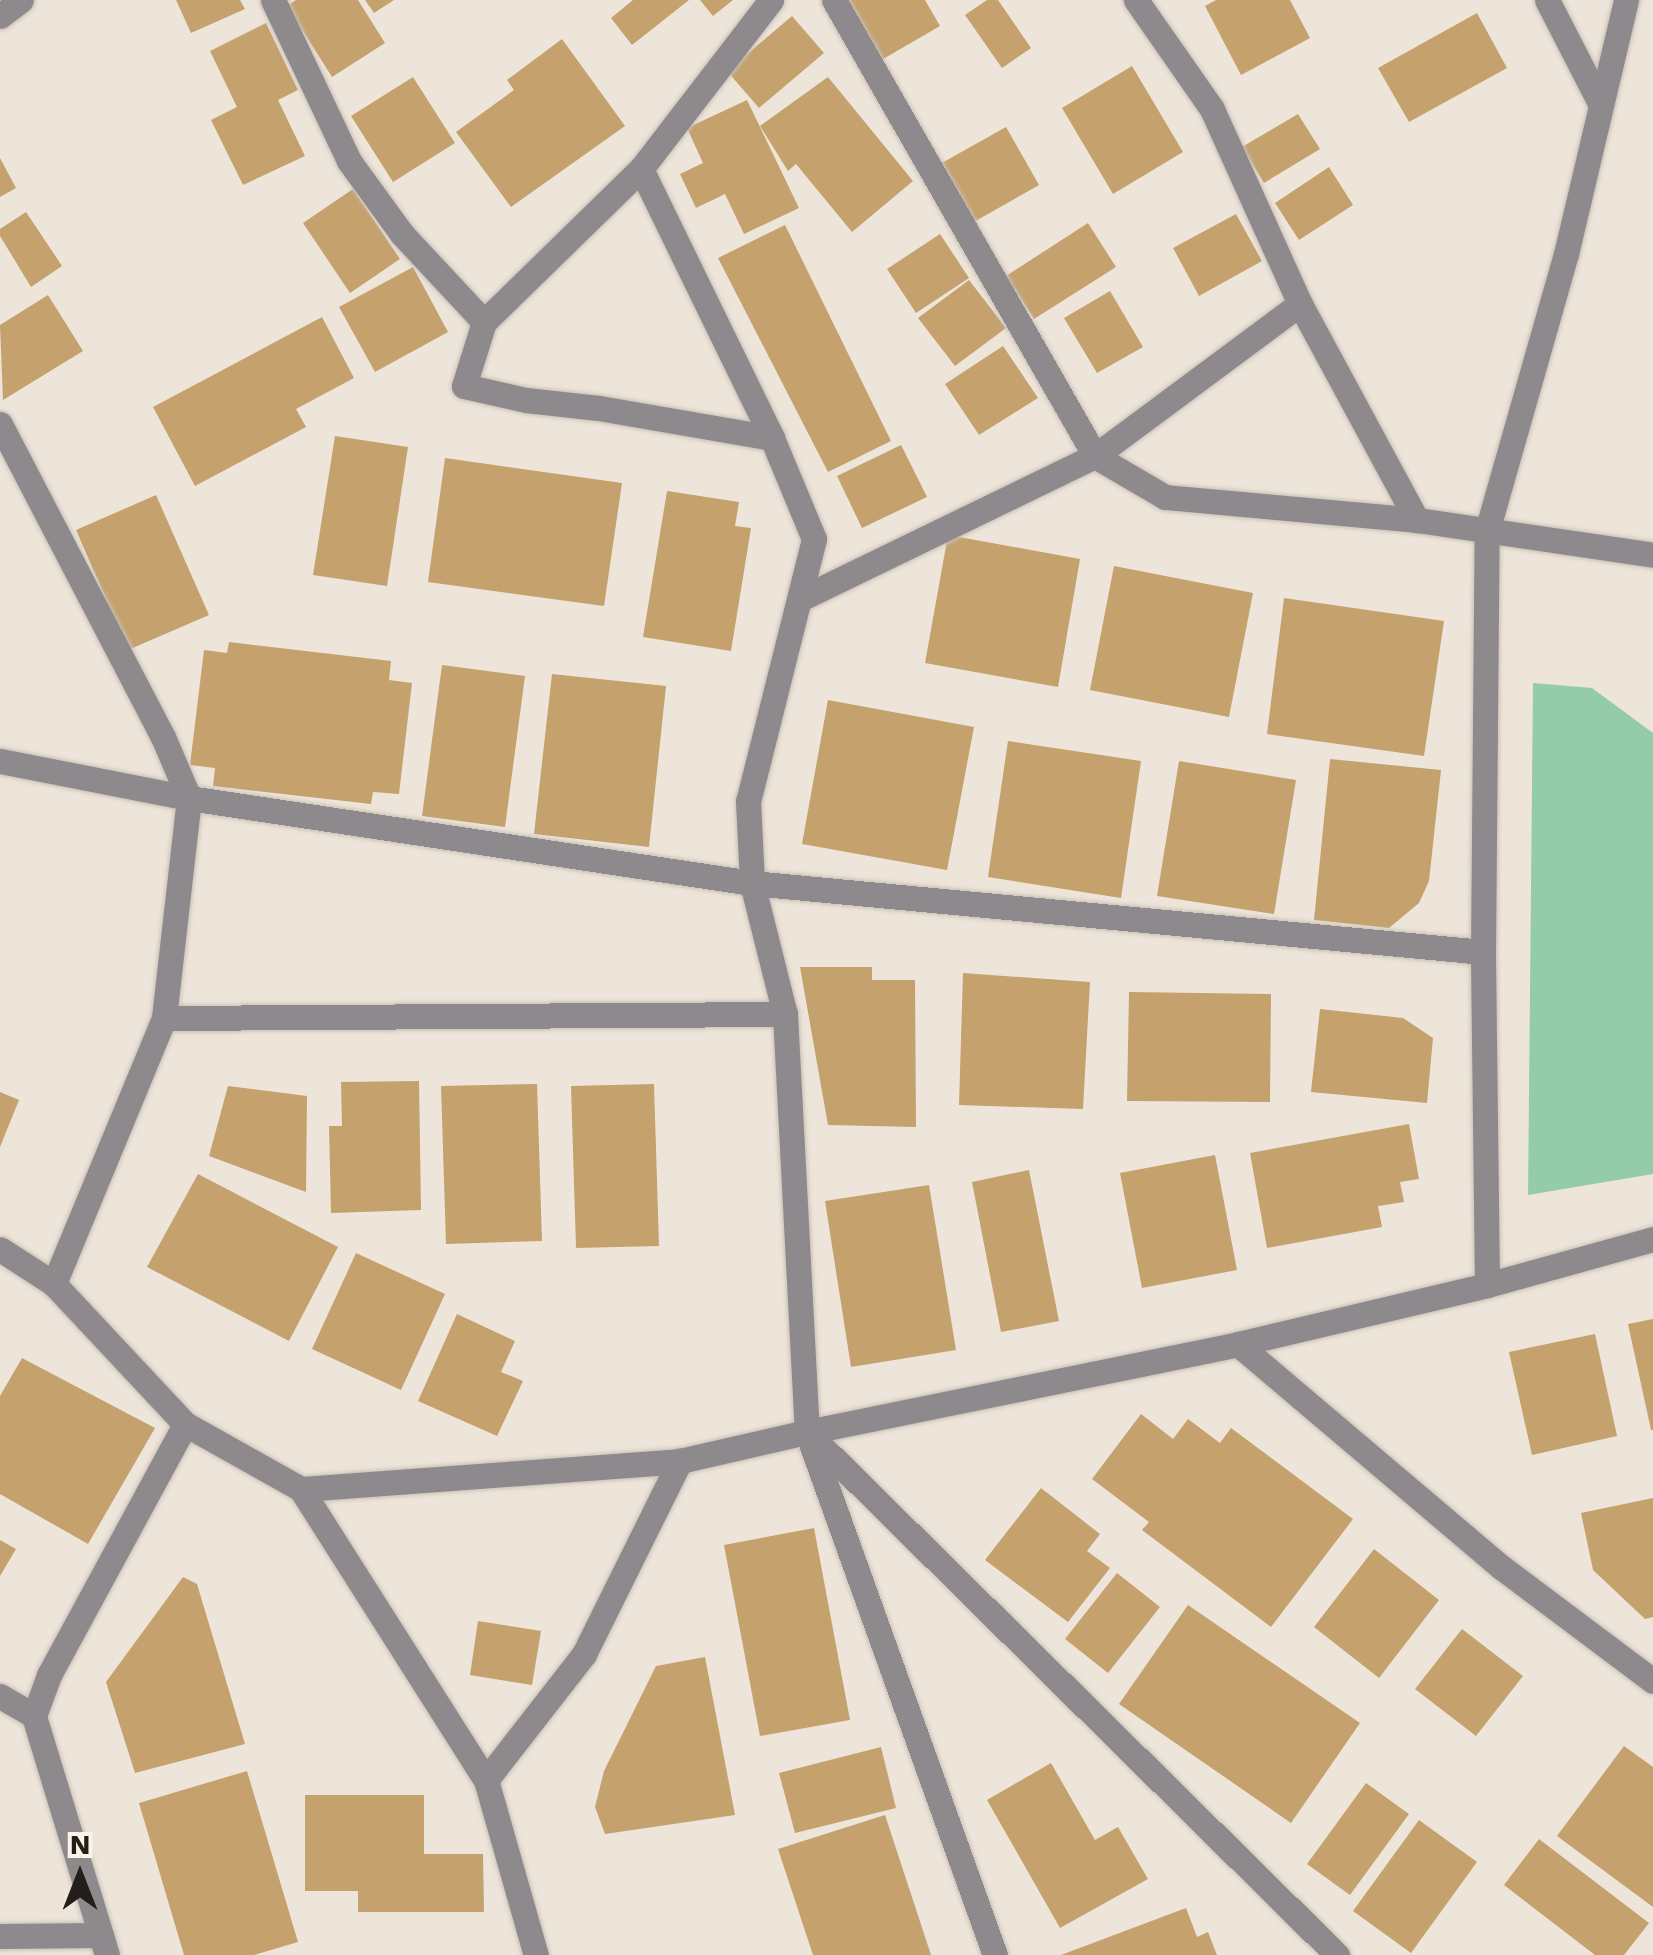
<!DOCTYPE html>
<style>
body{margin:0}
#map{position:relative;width:1653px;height:1955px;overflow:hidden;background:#eee5da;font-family:"Work Sans",sans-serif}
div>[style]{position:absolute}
.green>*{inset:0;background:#94cca9}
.building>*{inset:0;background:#c4a16d}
.roads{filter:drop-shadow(0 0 2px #c9c1b7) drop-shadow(0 0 2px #c9c1b7)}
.minor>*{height:25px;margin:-12.5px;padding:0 12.5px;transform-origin:12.5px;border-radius:12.5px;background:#8e898d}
span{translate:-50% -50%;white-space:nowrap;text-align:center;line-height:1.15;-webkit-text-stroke:9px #fcf2e7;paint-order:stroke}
.north{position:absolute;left:30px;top:1825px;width:100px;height:100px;-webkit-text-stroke:8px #fcf2e7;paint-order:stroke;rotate:0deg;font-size:28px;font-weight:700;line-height:40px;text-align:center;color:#221e1a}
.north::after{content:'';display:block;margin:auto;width:35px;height:45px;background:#221e1a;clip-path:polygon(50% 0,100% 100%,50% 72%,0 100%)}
</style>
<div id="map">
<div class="green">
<i style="clip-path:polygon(1533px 683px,1592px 688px,1653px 733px,1653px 1174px,1528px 1195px)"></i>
</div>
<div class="building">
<i style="clip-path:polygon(176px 0,240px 0,245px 9px,191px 33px)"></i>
<i style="clip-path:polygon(296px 0,358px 0,385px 43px,332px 77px,287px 6px)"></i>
<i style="clip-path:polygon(365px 0,394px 0,374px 13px)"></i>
<i style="clip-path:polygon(633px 0,689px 0,632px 45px,611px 18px)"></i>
<i style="clip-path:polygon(700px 0,733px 0,713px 16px)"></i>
<i style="clip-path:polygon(841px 0,925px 0,940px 26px,878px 62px)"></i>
<i style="clip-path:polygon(987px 0,998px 0,1031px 48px,1002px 68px,965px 15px)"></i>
<i style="clip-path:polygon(1216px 0,1290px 0,1310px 38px,1241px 75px,1205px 6px)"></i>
<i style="clip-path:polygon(1477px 13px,1507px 68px,1409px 122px,1378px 68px)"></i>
<i style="clip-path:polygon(792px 16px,824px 53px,759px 108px,727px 71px)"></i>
<i style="clip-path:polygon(266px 23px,298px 90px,278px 100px,305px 156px,243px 185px,211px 120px,237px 107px,210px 51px)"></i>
<i style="clip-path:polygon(562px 39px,625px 126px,511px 207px,456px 132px,514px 90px,507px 80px)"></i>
<i style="clip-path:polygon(1132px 66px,1183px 152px,1113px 194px,1062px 108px)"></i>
<i style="clip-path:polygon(413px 77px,455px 143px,393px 182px,351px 116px)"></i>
<i style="clip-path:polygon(828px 77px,913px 181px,852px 232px,796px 164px,788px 171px,760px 126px)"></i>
<i style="clip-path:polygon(747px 100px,799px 208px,744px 234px,725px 194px,696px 208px,680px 174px,703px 163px,687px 128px)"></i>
<i style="clip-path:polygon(1298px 114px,1320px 149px,1264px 183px,1242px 147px)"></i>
<i style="clip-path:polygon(1006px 127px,1039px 185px,972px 223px,940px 164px)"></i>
<i style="clip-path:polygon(0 158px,16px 188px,0 197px)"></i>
<i style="clip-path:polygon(1329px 167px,1353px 205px,1299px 240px,1275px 203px)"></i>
<i style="clip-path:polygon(353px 189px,400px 259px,350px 293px,303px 223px)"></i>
<i style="clip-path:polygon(26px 212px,62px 266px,31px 287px,0 236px,0 229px)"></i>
<i style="clip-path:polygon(1236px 214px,1262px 261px,1199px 296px,1173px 248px)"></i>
<i style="clip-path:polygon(1088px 223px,1116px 267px,1034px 319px,1006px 276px)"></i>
<i style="clip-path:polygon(785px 225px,891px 441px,828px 472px,718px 258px)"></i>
<i style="clip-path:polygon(940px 234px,969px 278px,916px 313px,887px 269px)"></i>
<i style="clip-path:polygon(413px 267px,448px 332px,375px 372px,339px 307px)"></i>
<i style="clip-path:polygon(969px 280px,1006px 328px,955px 366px,918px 318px)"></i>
<i style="clip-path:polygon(1110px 291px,1143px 347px,1097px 373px,1064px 318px)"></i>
<i style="clip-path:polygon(48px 295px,83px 351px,3px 400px,0 325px)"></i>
<i style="clip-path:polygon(322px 317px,354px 378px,296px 409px,306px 427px,195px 486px,153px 407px)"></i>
<i style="clip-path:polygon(1003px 346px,1038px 398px,979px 435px,945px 384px)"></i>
<i style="clip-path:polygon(335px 436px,408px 447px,387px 586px,313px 575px)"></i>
<i style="clip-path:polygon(901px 445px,927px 497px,862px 528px,837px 476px)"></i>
<i style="clip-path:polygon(445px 458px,622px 483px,604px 606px,428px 582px)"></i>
<i style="clip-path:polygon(667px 491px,739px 502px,735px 526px,751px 528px,731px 651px,643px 637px)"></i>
<i style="clip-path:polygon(156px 495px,209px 615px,128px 650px,76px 530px)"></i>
<i style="clip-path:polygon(948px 535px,1080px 559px,1058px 687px,925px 663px)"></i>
<i style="clip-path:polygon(1114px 566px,1253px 593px,1229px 717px,1090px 690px)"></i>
<i style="clip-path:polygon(1284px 598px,1444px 621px,1424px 756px,1267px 734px)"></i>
<i style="clip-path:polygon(229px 642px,391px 661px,389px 680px,412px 683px,399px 794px,373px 792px,371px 804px,213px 786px,215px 768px,190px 765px,204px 650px,227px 653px)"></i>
<i style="clip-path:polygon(442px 665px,525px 676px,505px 827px,422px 816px)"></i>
<i style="clip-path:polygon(552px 674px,666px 686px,649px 847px,534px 834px)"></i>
<i style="clip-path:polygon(828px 700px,974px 727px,947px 870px,802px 844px)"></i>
<i style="clip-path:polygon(1008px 741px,1141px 761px,1121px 898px,988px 877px)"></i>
<i style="clip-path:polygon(1330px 759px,1441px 770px,1429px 881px,1419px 903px,1389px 928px,1314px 920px)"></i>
<i style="clip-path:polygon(1179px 761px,1296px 780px,1274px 914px,1157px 896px)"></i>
<i style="clip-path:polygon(800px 967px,872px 967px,872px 980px,915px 980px,916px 1127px,828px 1125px)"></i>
<i style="clip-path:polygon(963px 973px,1090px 982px,1083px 1109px,959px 1105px)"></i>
<i style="clip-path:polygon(1129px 992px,1271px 994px,1270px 1102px,1127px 1101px)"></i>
<i style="clip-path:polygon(1320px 1009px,1403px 1018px,1433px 1038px,1427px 1103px,1311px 1092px)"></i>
<i style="clip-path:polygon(419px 1081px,421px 1210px,331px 1213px,329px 1126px,342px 1126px,341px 1082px)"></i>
<i style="clip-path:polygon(537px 1084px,542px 1241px,446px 1244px,441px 1086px)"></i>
<i style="clip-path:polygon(654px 1084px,659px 1246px,576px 1248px,571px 1086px)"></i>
<i style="clip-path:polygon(228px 1086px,307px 1096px,306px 1192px,209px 1156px)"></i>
<i style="clip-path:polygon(0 1092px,19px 1100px,0 1147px)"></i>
<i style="clip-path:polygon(1409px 1124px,1419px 1179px,1400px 1182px,1404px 1202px,1378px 1206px,1382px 1227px,1267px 1248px,1250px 1153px)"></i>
<i style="clip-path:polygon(1215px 1155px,1237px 1270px,1142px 1288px,1120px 1173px)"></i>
<i style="clip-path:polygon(1029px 1170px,1059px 1321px,1001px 1332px,972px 1182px)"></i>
<i style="clip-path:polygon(198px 1174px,338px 1247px,289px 1341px,147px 1267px)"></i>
<i style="clip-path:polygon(929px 1185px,956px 1350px,851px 1367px,825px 1201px)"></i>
<i style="clip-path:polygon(356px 1253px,445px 1294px,401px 1390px,312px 1349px)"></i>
<i style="clip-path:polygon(457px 1314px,515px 1341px,501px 1372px,523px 1381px,497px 1436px,418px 1401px)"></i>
<i style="clip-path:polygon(1653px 1319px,1653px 1430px,1651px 1430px,1628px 1324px)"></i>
<i style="clip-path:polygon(1595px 1334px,1617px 1436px,1532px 1455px,1509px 1352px)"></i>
<i style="clip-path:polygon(22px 1358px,155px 1428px,88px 1544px,0 1494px,0 1396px)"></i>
<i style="clip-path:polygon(1141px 1414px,1173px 1439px,1188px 1419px,1220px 1443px,1231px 1428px,1353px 1519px,1271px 1627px,1142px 1530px,1149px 1522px,1092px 1479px)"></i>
<i style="clip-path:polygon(1041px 1488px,1100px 1534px,1087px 1551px,1110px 1568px,1068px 1622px,985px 1560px)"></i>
<i style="clip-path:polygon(1653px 1498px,1653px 1617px,1645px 1619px,1593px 1570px,1581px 1513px)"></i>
<i style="clip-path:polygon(814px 1528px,850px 1720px,760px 1736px,724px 1545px)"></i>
<i style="clip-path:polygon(0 1540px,16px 1549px,0 1576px)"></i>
<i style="clip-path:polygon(1374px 1549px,1439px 1600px,1379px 1678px,1314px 1627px)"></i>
<i style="clip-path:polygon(1117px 1573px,1160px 1607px,1108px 1673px,1065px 1639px)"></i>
<i style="clip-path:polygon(183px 1577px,197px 1584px,245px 1744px,135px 1773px,106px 1682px)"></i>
<i style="clip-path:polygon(1188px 1605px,1360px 1723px,1291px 1823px,1119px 1704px)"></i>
<i style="clip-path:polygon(478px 1621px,541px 1631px,532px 1685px,470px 1675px)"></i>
<i style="clip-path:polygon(1462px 1629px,1523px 1676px,1476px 1736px,1415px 1689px)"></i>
<i style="clip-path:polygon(705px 1657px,735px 1815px,605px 1834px,595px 1807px,604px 1771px,656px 1666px)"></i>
<i style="clip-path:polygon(1624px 1746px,1653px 1767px,1653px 1907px,1557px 1836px)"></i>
<i style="clip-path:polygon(881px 1747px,896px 1808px,795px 1833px,779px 1773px)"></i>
<i style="clip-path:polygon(1051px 1763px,1095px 1840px,1118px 1827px,1148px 1879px,1060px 1928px,987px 1800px)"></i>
<i style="clip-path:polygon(247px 1771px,298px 1942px,254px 1955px,184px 1955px,139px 1803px)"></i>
<i style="clip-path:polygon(1366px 1783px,1409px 1814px,1350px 1895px,1307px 1864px)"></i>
<i style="clip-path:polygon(305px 1795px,424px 1795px,424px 1854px,483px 1854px,484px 1912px,358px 1912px,358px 1891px,305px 1891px)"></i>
<i style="clip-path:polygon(885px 1815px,931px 1955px,813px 1955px,778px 1849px)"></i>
<i style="clip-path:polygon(1419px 1820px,1477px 1862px,1411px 1953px,1353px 1911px)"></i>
<i style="clip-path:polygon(1539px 1839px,1649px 1923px,1624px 1955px,1595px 1955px,1504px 1885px)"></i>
<i style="clip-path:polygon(1186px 1908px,1197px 1937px,1208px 1932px,1217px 1955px,1061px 1955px)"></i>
</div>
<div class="roads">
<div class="minor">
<i style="left:273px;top:0;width:178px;rotate:64.7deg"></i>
<i style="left:349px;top:161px;width:90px;rotate:54deg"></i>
<i style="left:402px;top:234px;width:120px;rotate:47deg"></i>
<i style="left:484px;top:322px;width:219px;rotate:-44.3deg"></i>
<i style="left:771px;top:0;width:213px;rotate:127.6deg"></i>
<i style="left:641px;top:169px;width:299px;rotate:64deg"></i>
<i style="left:772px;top:438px;width:109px;rotate:67.4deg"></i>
<i style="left:814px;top:539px;width:270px;rotate:104.1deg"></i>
<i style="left:748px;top:801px;width:82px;rotate:87.2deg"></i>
<i style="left:752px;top:883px;width:135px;rotate:75.9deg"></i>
<i style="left:785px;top:1014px;width:419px;rotate:87deg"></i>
<i style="left:807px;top:1432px;width:745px;rotate:44.62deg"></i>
<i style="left:834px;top:0;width:525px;rotate:60.21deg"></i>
<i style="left:1095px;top:456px;width:81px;rotate:30.4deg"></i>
<i style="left:1165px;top:497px;width:253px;rotate:5.2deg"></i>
<i style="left:1417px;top:520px;width:239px;rotate:8.4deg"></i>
<i style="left:1547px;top:0;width:118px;rotate:62.8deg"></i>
<i style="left:0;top:16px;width:26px;rotate:-37deg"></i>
<i style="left:1300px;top:304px;width:246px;rotate:61.6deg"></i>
<i style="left:484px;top:322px;width:67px;rotate:107.4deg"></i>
<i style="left:464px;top:386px;width:64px;rotate:12.7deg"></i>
<i style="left:526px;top:400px;width:73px;rotate:6.3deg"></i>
<i style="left:599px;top:408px;width:176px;rotate:9.8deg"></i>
<i style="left:0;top:424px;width:353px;rotate:62.5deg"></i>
<i style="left:163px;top:737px;width:66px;rotate:66.9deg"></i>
<i style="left:189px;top:798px;width:569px;rotate:8.59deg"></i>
<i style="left:752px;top:883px;width:734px;rotate:5.39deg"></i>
<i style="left:802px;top:598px;width:326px;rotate:-25.9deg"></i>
<i style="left:1095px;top:456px;width:255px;rotate:-36.6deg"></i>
<i style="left:1300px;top:304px;width:214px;rotate:-114.3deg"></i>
<i style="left:1212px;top:109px;width:133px;rotate:-124.9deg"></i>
<i style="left:0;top:761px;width:193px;rotate:11.1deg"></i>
<i style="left:189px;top:798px;width:221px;rotate:96.5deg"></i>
<i style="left:164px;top:1018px;width:288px;rotate:112.5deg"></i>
<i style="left:54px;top:1284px;width:64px;rotate:-147.1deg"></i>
<i style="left:164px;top:1018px;width:621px;rotate:-0.37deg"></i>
<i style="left:54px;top:1284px;width:192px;rotate:46.9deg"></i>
<i style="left:185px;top:1424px;width:133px;rotate:29.3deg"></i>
<i style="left:301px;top:1489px;width:345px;rotate:57.6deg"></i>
<i style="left:486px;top:1780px;width:182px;rotate:74.1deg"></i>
<i style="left:1487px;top:1285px;width:333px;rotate:-90.7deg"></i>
<i style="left:1483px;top:952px;width:421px;rotate:-89.5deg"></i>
<i style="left:1487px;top:531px;width:288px;rotate:-74.1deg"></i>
<i style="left:1566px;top:254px;width:261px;rotate:-76.7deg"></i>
<i style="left:1238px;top:1344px;width:345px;rotate:40.3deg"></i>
<i style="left:1501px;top:1567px;width:190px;rotate:36.9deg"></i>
<i style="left:807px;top:1432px;width:440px;rotate:-11.5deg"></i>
<i style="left:1238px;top:1344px;width:256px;rotate:-13.3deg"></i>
<i style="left:1487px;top:1285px;width:172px;rotate:-15.5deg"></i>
<i style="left:301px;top:1489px;width:380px;rotate:-4.2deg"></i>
<i style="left:0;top:1696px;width:39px;rotate:30deg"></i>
<i style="left:486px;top:1780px;width:160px;rotate:-52.1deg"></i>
<i style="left:584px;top:1654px;width:216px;rotate:-63.6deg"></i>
<i style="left:680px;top:1461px;width:130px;rotate:-12.9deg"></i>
<i style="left:807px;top:1432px;width:556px;rotate:70.23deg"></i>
<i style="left:0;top:1936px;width:101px;rotate:-0.6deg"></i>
<i style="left:107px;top:1955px;width:250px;rotate:-107deg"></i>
<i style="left:34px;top:1716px;width:44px;rotate:-69.9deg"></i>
<i style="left:49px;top:1675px;width:285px;rotate:-61.5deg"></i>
</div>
</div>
<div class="north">N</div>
</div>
